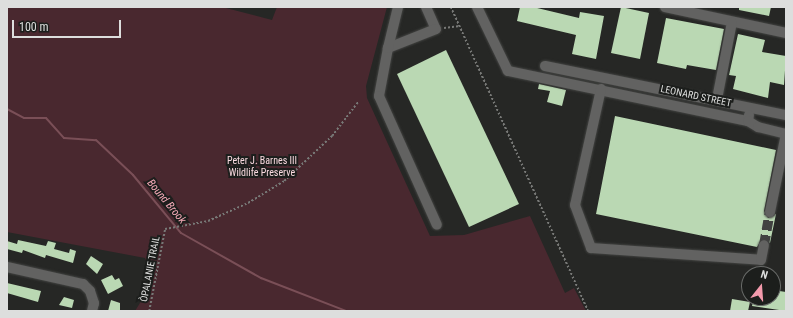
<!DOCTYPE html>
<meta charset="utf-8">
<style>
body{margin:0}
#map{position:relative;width:793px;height:318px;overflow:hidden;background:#262725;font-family:"Roboto Condensed",sans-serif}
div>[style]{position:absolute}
.green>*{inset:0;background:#49282f}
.stream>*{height:2px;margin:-1px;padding:0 1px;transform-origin:1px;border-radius:1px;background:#7a4f57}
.building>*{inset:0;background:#bad8b3}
.minor-tunnel>*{height:10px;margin-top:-5px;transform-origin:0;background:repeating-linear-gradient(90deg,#414241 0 10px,transparent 0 15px)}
.path>*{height:1.5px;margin-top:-0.75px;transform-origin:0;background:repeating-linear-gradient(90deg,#787977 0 2px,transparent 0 4px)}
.roads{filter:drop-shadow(0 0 1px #434442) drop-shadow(0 0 1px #434442)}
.minor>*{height:10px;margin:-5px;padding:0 5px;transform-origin:5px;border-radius:5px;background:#626261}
span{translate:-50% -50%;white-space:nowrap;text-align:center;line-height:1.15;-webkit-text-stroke:4px #1c1e1c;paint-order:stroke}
.street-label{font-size:10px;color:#dddedd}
.park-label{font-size:10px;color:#fadae0}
.water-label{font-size:11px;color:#f7abb9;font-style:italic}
.frame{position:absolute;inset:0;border:8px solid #dddedd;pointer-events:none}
.north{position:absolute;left:741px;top:266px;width:40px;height:40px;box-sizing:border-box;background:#1c1e1c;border:1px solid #696b69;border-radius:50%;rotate:17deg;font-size:11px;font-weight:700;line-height:16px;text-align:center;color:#dddedd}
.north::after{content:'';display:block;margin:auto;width:14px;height:18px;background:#f39aac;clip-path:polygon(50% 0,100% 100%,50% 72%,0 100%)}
.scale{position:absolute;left:12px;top:20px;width:109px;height:18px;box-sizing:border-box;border:2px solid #dddedd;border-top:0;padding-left:5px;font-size:12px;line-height:14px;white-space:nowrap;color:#dddedd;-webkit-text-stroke:3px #1c1e1c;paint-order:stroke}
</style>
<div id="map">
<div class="green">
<i style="clip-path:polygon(7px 7px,222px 7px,272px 20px,277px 7px,387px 7px,366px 86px,367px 98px,430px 236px,464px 235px,530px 216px,565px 293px,574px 288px,586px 311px,135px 311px,153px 282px,145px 258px,7px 232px)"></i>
</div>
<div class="stream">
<i style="left:7px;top:109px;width:19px;rotate:28deg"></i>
<i style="left:24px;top:118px;width:22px"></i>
<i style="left:46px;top:118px;width:27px;rotate:48deg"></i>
<i style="left:64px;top:138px;width:32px;rotate:4deg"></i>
<i style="left:96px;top:140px;width:51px;rotate:43.4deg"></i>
<i style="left:133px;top:175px;width:75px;rotate:50.4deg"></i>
<i style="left:181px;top:233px;width:92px;rotate:29.4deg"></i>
<i style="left:261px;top:278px;width:91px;rotate:21.2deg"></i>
</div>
<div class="building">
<i style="clip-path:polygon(520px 7px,533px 7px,579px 18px,580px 12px,604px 16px,596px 59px,572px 54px,576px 35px,517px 21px)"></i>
<i style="clip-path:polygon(621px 7px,649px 13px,640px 59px,611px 53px)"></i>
<i style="clip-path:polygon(739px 7px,771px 7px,769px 16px,739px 10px)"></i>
<i style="clip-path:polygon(666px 18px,724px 29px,716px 70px,687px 65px,686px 69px,657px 63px)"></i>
<i style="clip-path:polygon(738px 34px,765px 40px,762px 52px,786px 56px,784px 85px,770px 82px,768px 98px,733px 89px,736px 76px,729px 75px)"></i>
<i style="clip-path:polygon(446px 50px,519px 204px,469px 227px,397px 74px)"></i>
<i style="clip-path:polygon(539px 84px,566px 90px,562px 106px,547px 102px,550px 91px,538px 89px)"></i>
<i style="clip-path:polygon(615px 116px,776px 150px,764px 211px,768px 218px,776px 214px,770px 243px,762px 239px,757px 247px,596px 214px)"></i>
<i style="clip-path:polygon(18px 240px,46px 246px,48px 241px,56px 243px,54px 249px,69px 253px,70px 249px,76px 251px,73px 263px,46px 255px,45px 258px,23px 250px,22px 253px,7px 249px,7px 241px,17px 244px)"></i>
<i style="clip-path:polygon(91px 256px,103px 264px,97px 274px,86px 264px)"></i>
<i style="clip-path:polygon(112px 275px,115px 280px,119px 278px,123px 286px,108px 294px,101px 280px)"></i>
<i style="clip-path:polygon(7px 283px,41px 291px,38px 302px,7px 293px)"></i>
<i style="clip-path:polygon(773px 290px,786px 292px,786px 311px,752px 306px,754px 298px,773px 298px)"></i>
<i style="clip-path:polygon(64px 297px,74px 300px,72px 308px,59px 305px)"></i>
<i style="clip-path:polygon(732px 299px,750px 302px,748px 311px,730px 311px)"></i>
<i style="clip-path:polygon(111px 300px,120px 303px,120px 311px,108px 311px)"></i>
</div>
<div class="minor-tunnel">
<i style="left:764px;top:245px;width:34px;rotate:-80deg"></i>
</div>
<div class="path">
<i style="left:451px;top:7px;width:333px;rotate:65.7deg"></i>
<i style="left:444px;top:28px;width:16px;rotate:-7deg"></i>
<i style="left:149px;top:311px;width:84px;rotate:-79deg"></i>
<i style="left:165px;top:229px;width:44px;rotate:-10.5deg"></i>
<i style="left:208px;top:221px;width:44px;rotate:-24.2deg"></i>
<i style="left:248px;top:203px;width:42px;rotate:-31.4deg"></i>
<i style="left:284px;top:181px;width:66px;rotate:-43.2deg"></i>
<i style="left:332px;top:136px;width:43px;rotate:-52.6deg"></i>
</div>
<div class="roads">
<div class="minor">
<i style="left:426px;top:7px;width:24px;rotate:66deg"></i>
<i style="left:436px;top:29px;width:52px;rotate:158.4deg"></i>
<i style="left:388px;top:48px;width:49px;rotate:100.6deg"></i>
<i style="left:379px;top:96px;width:141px;rotate:65.8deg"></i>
<i style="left:477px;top:7px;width:71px;rotate:64.2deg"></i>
<i style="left:508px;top:71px;width:245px;rotate:11.8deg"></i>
<i style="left:665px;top:7px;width:124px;rotate:12.1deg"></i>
<i style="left:388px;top:48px;width:42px;rotate:-76.3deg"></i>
<i style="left:545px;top:66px;width:246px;rotate:11.5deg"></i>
<i style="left:601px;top:89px;width:119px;rotate:102.6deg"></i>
<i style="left:575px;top:205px;width:46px;rotate:69.6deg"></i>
<i style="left:591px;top:248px;width:170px;rotate:4deg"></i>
<i style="left:761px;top:260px;width:15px;rotate:-79deg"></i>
<i style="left:718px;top:94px;width:73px;rotate:-79deg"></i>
<i style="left:749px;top:115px;width:6px;rotate:99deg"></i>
<i style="left:748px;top:121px;width:12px;rotate:31deg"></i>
<i style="left:758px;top:127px;width:29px;rotate:14deg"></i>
<i style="left:786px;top:134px;width:80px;rotate:101.6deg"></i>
<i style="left:7px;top:267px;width:78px;rotate:12.6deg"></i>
<i style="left:83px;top:284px;width:10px;rotate:45deg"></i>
<i style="left:90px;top:291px;width:13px;rotate:72deg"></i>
<i style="left:94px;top:303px;width:8px;rotate:104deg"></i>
</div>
</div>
<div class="street-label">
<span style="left:696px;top:96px;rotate:12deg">LEONARD STREET</span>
<span style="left:150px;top:269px;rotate:-79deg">ÒPALANIE TRAIL</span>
</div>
<div class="park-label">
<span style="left:262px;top:166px">Peter J. Barnes III<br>Wildlife Preserve</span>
</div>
<div class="water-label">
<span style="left:166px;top:202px;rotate:50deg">Bound Brook</span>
</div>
<div class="frame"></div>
<div class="north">N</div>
<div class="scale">100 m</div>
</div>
